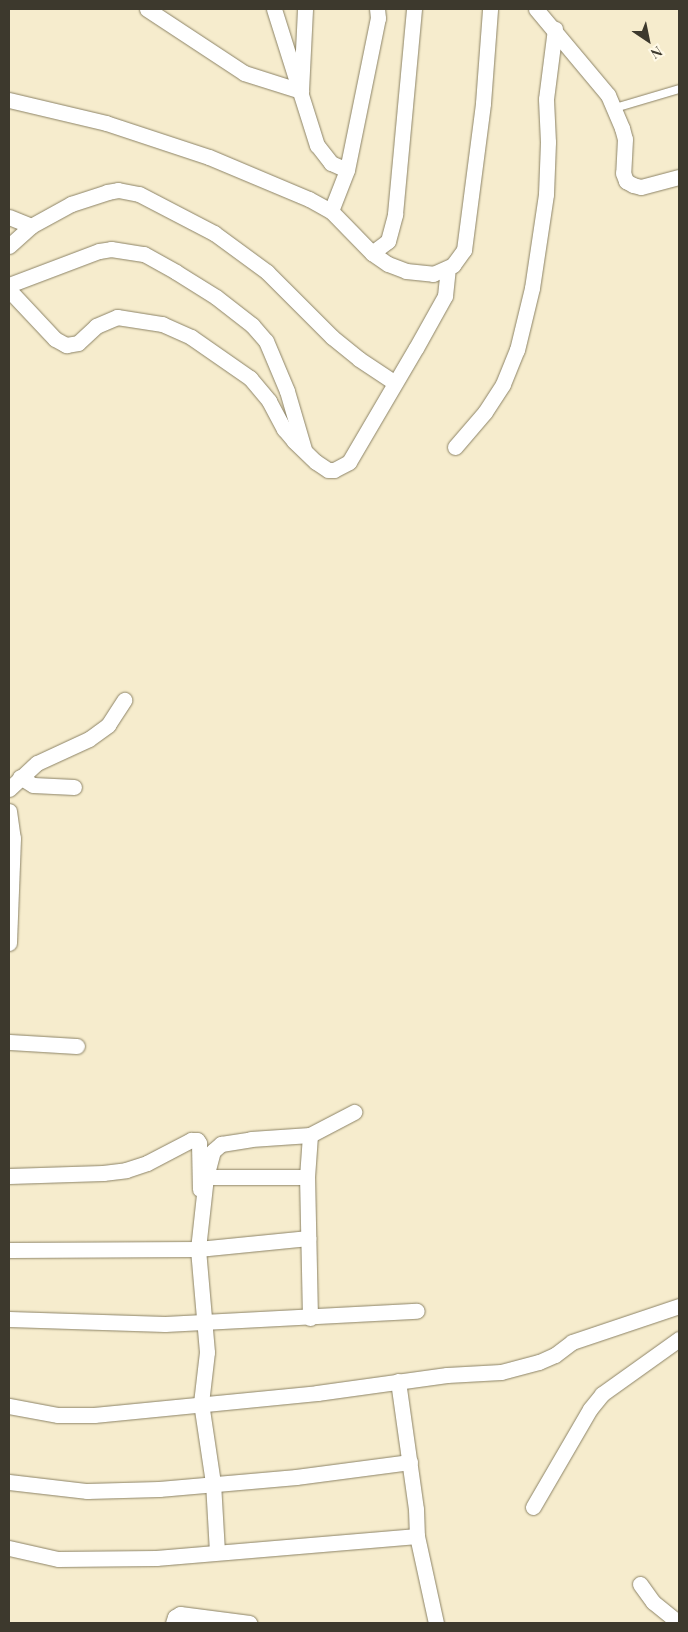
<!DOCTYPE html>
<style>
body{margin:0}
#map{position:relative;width:688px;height:1632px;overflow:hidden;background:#f6eccd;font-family:"Playfair Display",serif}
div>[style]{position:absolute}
.roads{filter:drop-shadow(0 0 1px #8c8366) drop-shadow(0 0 1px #8c8366)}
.service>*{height:8px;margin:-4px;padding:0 4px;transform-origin:4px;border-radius:4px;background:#fff}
.minor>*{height:15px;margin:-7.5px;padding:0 7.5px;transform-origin:7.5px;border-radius:7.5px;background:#fff}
span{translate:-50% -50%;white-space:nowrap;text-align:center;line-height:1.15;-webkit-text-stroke:4.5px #fff9e6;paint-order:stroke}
.frame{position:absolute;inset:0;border:10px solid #3d392d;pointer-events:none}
.north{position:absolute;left:623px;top:15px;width:50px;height:50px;-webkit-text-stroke:4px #fff9e6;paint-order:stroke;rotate:146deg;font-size:14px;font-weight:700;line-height:20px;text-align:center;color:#3d392d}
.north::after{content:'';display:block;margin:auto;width:18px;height:22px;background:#3d392d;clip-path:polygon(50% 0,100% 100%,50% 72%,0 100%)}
</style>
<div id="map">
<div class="roads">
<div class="service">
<i style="left:615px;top:108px;width:67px;rotate:-16.5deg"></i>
</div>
<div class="minor">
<i style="left:147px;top:9px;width:116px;rotate:33.4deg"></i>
<i style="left:244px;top:73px;width:60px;rotate:17.5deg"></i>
<i style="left:301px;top:91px;width:82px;rotate:-87.2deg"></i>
<i style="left:274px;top:9px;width:143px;rotate:72.5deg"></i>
<i style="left:317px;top:145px;width:23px;rotate:52deg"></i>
<i style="left:331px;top:163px;width:17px;rotate:24deg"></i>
<i style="left:536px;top:9px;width:112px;rotate:50.1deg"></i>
<i style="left:608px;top:95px;width:36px;rotate:67deg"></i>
<i style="left:622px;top:128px;width:11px;rotate:75deg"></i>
<i style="left:625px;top:139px;width:34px;rotate:93deg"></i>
<i style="left:623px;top:173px;width:9px;rotate:69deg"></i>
<i style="left:626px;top:181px;width:8px;rotate:30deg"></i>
<i style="left:633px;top:185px;width:8px;rotate:14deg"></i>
<i style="left:641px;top:187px;width:39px;rotate:-15deg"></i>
<i style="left:9px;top:100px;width:100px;rotate:13.3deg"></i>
<i style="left:106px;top:123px;width:108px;rotate:18.3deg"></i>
<i style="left:209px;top:157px;width:108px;rotate:22.8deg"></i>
<i style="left:309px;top:199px;width:25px;rotate:29deg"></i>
<i style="left:331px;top:211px;width:59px;rotate:45.7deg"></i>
<i style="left:372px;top:253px;width:19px;rotate:35deg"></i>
<i style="left:388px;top:264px;width:19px;rotate:21deg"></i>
<i style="left:406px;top:271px;width:27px;rotate:6deg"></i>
<i style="left:433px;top:274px;width:22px;rotate:-24deg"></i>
<i style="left:453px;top:265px;width:19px;rotate:-54deg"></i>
<i style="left:464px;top:250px;width:148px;rotate:-82.6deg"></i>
<i style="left:483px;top:103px;width:94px;rotate:-85.7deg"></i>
<i style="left:331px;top:211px;width:44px;rotate:-68.7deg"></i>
<i style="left:347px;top:170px;width:155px;rotate:-78.5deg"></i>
<i style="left:378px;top:18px;width:9px;rotate:-96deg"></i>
<i style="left:9px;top:217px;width:24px;rotate:22deg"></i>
<i style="left:9px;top:246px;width:30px;rotate:-42deg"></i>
<i style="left:31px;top:226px;width:46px;rotate:-28.8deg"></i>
<i style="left:71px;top:204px;width:38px;rotate:-18deg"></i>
<i style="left:107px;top:192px;width:11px;rotate:-10deg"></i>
<i style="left:118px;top:190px;width:21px;rotate:11deg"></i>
<i style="left:139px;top:194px;width:85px;rotate:27.5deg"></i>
<i style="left:214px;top:233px;width:66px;rotate:36.3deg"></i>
<i style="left:267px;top:272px;width:92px;rotate:45deg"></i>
<i style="left:332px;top:337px;width:35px;rotate:39deg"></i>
<i style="left:359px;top:359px;width:43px;rotate:33.7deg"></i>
<i style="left:372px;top:253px;width:20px;rotate:-37deg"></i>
<i style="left:388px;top:241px;width:28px;rotate:-75deg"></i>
<i style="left:395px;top:214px;width:206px;rotate:-84.7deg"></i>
<i style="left:9px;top:285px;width:96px;rotate:-20.7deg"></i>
<i style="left:99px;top:251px;width:12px;rotate:-9deg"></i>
<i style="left:111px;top:249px;width:33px;rotate:9deg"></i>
<i style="left:144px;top:254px;width:37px;rotate:29deg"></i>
<i style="left:176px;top:272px;width:47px;rotate:32deg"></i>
<i style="left:216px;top:297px;width:46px;rotate:37.9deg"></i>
<i style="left:252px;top:325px;width:21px;rotate:49deg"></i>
<i style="left:266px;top:341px;width:54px;rotate:67.2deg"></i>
<i style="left:287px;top:391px;width:60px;rotate:73.7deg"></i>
<i style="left:9px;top:290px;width:67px;rotate:46.8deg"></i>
<i style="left:55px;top:339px;width:13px;rotate:29deg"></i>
<i style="left:66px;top:345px;width:12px;rotate:-9deg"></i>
<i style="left:78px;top:343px;width:25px;rotate:-43deg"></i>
<i style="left:96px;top:326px;width:23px;rotate:-23deg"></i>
<i style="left:117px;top:317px;width:46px;rotate:8.8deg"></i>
<i style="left:162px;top:324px;width:32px;rotate:24deg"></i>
<i style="left:191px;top:337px;width:72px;rotate:34.8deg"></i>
<i style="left:250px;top:378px;width:30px;rotate:50deg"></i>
<i style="left:269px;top:401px;width:32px;rotate:62deg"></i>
<i style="left:284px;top:429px;width:16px;rotate:50deg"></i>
<i style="left:294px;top:441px;width:30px;rotate:44deg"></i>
<i style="left:316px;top:462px;width:14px;rotate:34deg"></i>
<i style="left:328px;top:470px;width:6px"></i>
<i style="left:334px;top:470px;width:17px;rotate:-28deg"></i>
<i style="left:349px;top:462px;width:132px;rotate:-59.6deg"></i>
<i style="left:416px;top:348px;width:60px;rotate:-60.9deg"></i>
<i style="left:445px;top:296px;width:27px;rotate:-84deg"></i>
<i style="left:455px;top:447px;width:46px;rotate:-49.4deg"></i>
<i style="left:485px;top:412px;width:33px;rotate:-57deg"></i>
<i style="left:503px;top:384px;width:37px;rotate:-68deg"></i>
<i style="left:517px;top:350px;width:64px;rotate:-76.4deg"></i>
<i style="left:532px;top:288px;width:95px;rotate:-81.5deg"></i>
<i style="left:546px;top:194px;width:52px;rotate:-87.8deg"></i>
<i style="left:548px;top:142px;width:43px;rotate:-92.7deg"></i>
<i style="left:546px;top:99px;width:71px;rotate:-82.7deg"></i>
<i style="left:20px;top:777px;width:15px;rotate:32deg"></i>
<i style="left:33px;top:785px;width:41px;rotate:2.8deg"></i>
<i style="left:9px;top:789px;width:38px;rotate:-43deg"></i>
<i style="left:37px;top:763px;width:57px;rotate:-24.8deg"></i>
<i style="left:89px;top:739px;width:24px;rotate:-36deg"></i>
<i style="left:108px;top:725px;width:30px;rotate:-57deg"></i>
<i style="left:9px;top:811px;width:27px;rotate:82deg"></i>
<i style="left:13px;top:838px;width:105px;rotate:92.2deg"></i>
<i style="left:9px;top:1042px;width:68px;rotate:3.4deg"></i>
<i style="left:9px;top:1176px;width:94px;rotate:-1.8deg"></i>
<i style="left:103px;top:1173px;width:23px;rotate:-7deg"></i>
<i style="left:126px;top:1170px;width:22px;rotate:-18deg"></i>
<i style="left:147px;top:1163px;width:50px;rotate:-27.6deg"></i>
<i style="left:191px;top:1140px;width:6px"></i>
<i style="left:197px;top:1140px;width:4px;rotate:56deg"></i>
<i style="left:199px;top:1143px;width:46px;rotate:88.8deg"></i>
<i style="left:206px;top:1177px;width:27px;rotate:-75deg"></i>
<i style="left:213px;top:1151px;width:11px;rotate:-41deg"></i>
<i style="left:221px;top:1144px;width:30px;rotate:-9deg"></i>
<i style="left:251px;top:1139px;width:59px;rotate:-3.9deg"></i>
<i style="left:9px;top:1250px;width:189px;rotate:-0.3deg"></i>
<i style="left:198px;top:1249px;width:111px;rotate:-5.7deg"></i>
<i style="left:310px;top:1318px;width:141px;rotate:-91.2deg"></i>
<i style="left:307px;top:1177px;width:42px;rotate:-85.9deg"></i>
<i style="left:310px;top:1135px;width:50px;rotate:-27.6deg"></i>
<i style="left:9px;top:1319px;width:156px;rotate:1.8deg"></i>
<i style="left:165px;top:1324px;width:252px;rotate:-3deg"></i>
<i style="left:398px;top:1381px;width:129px;rotate:82deg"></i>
<i style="left:416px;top:1509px;width:27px;rotate:88deg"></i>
<i style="left:417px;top:1536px;width:89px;rotate:77.7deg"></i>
<i style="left:9px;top:1406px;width:50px;rotate:10.4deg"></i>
<i style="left:58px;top:1415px;width:36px"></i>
<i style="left:94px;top:1415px;width:224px;rotate:-5.6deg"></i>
<i style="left:317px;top:1393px;width:131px;rotate:-7.9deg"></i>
<i style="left:447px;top:1375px;width:54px;rotate:-3.2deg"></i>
<i style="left:501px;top:1372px;width:39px;rotate:-15deg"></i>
<i style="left:539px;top:1362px;width:17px;rotate:-24deg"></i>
<i style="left:555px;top:1355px;width:21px;rotate:-37deg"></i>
<i style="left:572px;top:1342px;width:113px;rotate:-18.6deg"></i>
<i style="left:9px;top:1482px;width:79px;rotate:6.6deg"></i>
<i style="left:87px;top:1491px;width:72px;rotate:-1.6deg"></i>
<i style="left:159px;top:1489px;width:138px;rotate:-5deg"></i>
<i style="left:296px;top:1477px;width:115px;rotate:-7.5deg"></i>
<i style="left:533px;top:1507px;width:113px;rotate:-59.8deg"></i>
<i style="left:590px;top:1409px;width:19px;rotate:-51deg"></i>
<i style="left:602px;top:1394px;width:95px;rotate:-35.5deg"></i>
<i style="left:9px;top:1548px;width:50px;rotate:12.7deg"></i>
<i style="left:58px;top:1559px;width:98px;rotate:-0.6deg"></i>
<i style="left:156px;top:1558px;width:262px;rotate:-4.8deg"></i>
<i style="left:217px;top:1552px;width:69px;rotate:-93.3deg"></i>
<i style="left:213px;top:1483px;width:81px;rotate:-98.5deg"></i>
<i style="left:201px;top:1403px;width:51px;rotate:-83.3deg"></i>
<i style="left:207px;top:1352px;width:103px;rotate:-95deg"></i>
<i style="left:198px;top:1249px;width:72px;rotate:-83.7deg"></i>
<i style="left:206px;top:1177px;width:101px"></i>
<i style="left:640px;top:1584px;width:22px;rotate:54deg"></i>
<i style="left:653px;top:1602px;width:33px;rotate:39deg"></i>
<i style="left:173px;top:1623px;width:6px;rotate:-72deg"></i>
<i style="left:175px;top:1617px;width:6px;rotate:-31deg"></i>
<i style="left:180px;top:1614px;width:70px;rotate:7.4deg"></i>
</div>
</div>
<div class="frame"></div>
<div class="north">N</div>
</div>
